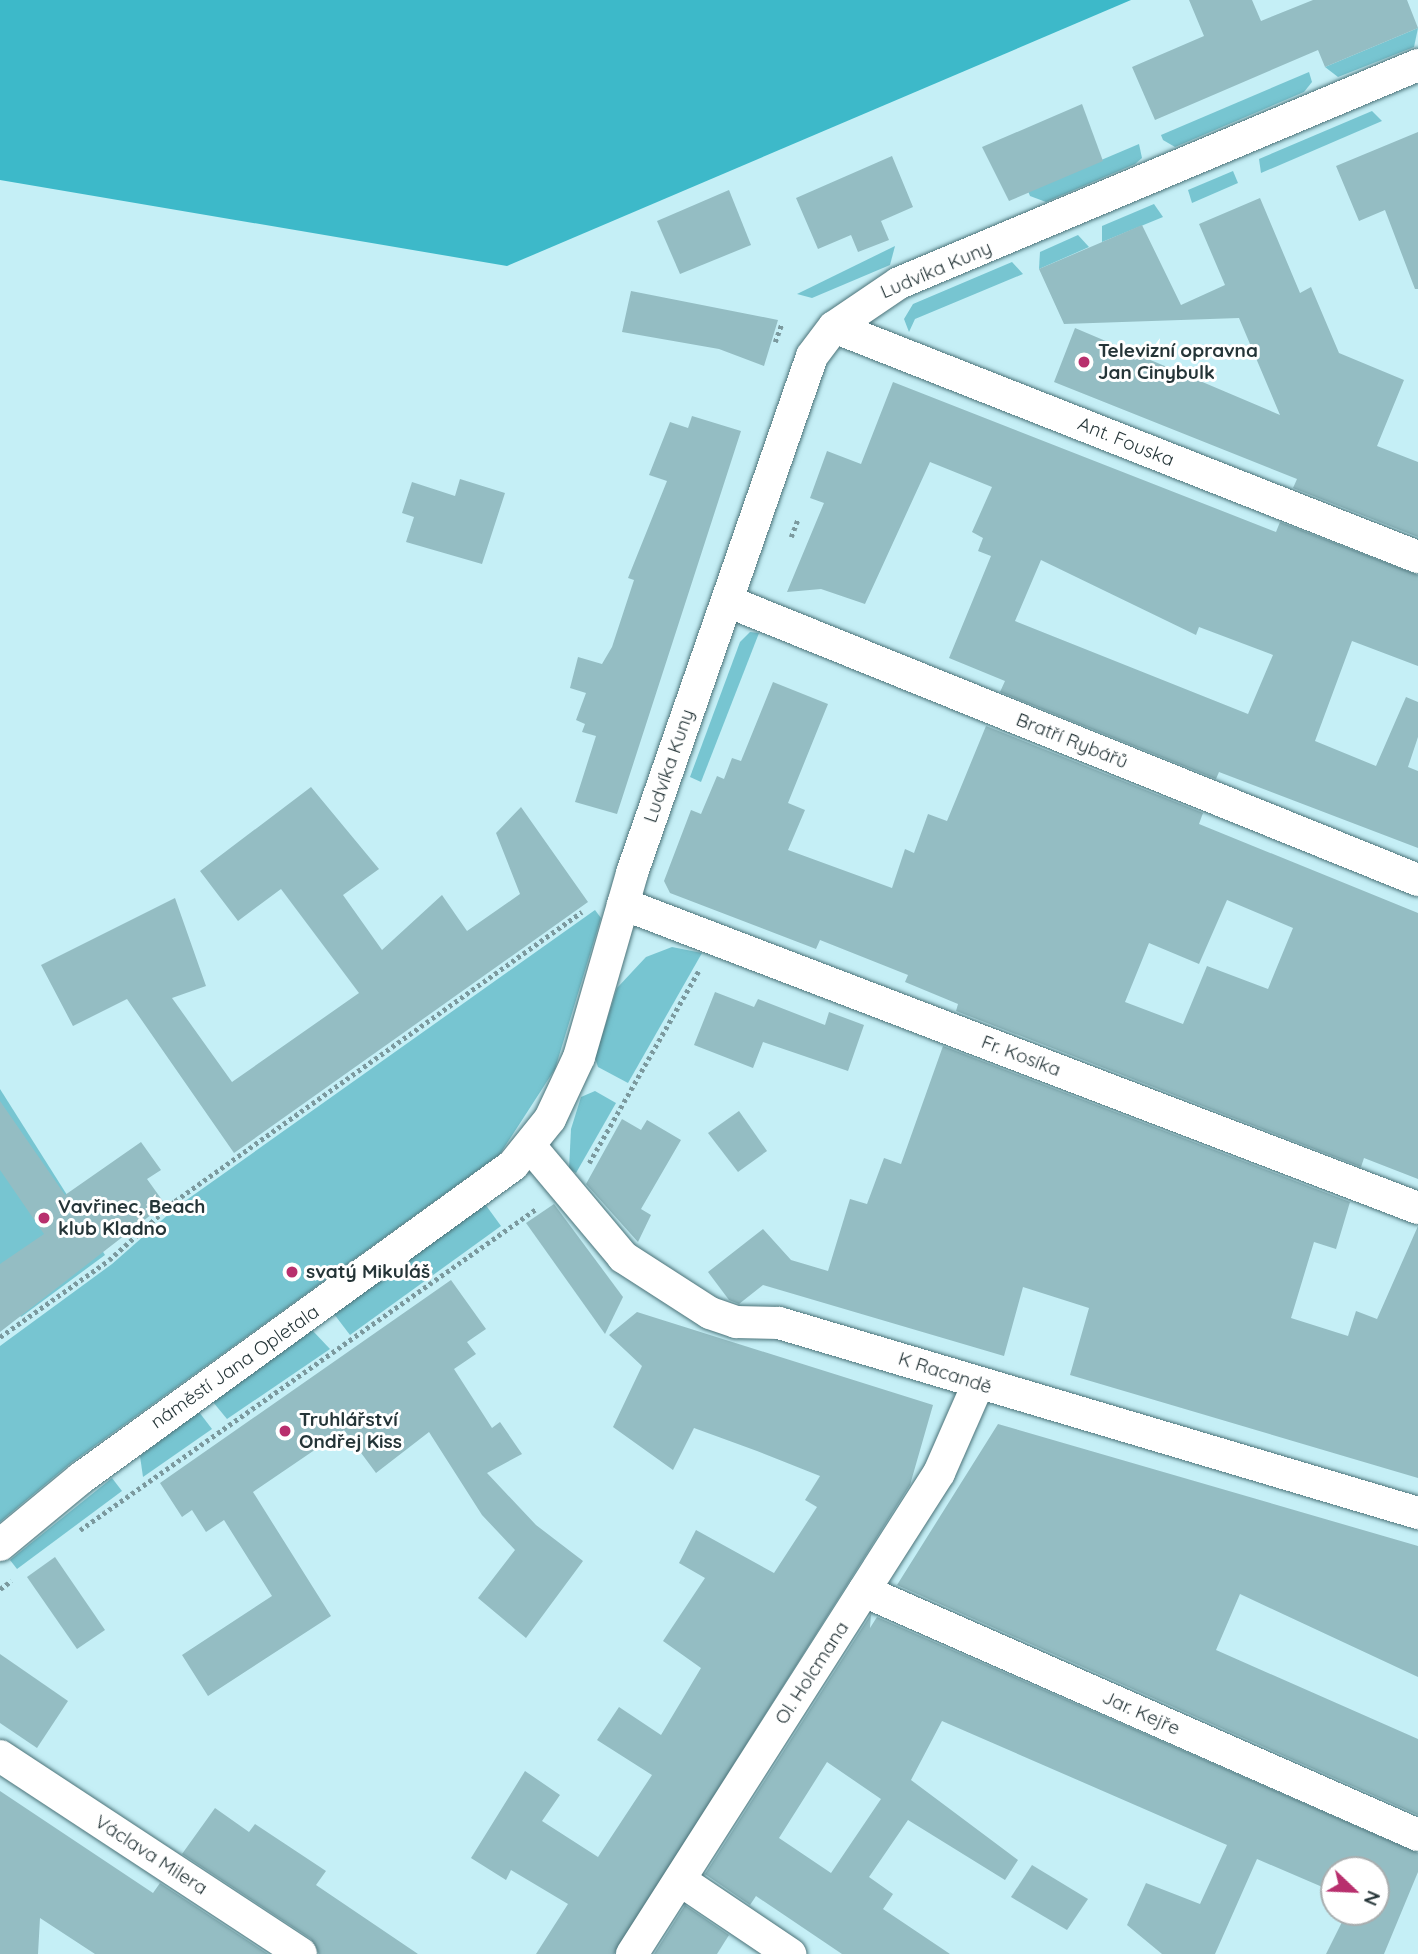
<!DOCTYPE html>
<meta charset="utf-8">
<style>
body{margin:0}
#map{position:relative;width:1418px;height:1954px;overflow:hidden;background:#c5eff6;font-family:Quicksand,sans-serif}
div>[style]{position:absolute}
.green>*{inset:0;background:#77c5d1}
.forest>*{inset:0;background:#3db9c9}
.building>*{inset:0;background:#94bdc3}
.path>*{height:4.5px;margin-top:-2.25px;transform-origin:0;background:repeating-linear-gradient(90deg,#7b999e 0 3.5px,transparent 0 7px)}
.roads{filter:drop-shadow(0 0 2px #4b7278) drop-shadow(0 0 2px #4b7278)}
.street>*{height:32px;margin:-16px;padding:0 16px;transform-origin:16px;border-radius:16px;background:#fff}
.dots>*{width:19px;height:19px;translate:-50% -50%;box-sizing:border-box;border:4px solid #fff;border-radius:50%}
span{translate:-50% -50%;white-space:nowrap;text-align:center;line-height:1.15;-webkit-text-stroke:6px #fff;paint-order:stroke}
.street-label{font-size:19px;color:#253538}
.poi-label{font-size:19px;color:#253538;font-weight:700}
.left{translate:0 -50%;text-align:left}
.north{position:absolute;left:1320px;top:1856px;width:70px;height:70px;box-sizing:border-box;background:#fff;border:2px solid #a8aeaf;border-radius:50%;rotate:113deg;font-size:19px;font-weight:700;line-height:28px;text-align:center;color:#253538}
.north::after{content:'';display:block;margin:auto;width:24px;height:32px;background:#b82f6d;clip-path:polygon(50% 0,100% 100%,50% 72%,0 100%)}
</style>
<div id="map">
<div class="green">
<i style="clip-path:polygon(1418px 28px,1414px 47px,1338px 77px,1325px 67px)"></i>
<i style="clip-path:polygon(1309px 72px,1312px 82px,1304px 92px,1175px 147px,1163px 140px,1161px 135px)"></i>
<i style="clip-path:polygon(1372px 111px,1382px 121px,1261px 173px,1259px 159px)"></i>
<i style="clip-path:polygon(1139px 144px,1142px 158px,1135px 164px,1046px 202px,1030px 196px,1028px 191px)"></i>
<i style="clip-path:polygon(1233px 171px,1238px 183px,1192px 203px,1188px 190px)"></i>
<i style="clip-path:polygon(1154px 204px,1163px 217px,1102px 242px,1102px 226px)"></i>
<i style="clip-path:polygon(1078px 235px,1089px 247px,1039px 269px,1040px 252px)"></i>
<i style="clip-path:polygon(895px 246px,890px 265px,812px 298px,797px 294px)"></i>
<i style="clip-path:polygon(1012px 262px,1023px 274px,915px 319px,909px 332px,904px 319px,913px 304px)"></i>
<i style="clip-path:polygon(750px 632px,759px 633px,701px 782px,690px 777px,740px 642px)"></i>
<i style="clip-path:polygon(595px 910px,601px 918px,555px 1069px,500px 1154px,71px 1463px,0 1522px,0 1346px,112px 1264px,178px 1206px)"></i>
<i style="clip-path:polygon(672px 947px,702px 953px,628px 1083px,598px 1067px,595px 1058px,617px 988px,646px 957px)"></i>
<i style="clip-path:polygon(0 1089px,105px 1255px,21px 1317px,0 1287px)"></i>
<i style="clip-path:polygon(595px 1091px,616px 1103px,576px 1173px,569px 1169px,571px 1129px,581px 1097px)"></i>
<i style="clip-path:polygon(485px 1204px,501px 1226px,350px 1335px,334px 1314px)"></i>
<i style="clip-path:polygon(312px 1330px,330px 1349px,227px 1419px,213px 1402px)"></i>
<i style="clip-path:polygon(199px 1412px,212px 1429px,143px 1477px,140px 1456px)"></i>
<i style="clip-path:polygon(112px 1478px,122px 1491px,17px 1569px,10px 1560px)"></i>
</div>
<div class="forest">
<i style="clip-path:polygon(0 0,1131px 0,507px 266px,0 180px)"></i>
</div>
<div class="building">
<i style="clip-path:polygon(1189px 0,1252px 0,1261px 21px,1313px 0,1407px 0,1418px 28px,1325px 67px,1318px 50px,1155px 120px,1132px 67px,1204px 36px)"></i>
<i style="clip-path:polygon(1082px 104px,1103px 161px,1009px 201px,982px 147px)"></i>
<i style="clip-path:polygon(1418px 132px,1418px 289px,1415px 289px,1385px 210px,1359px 221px,1336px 166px)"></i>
<i style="clip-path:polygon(892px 156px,913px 207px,881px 221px,889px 240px,858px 252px,851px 235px,818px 249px,796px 198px)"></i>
<i style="clip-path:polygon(729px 190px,751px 245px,680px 274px,657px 221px)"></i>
<i style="clip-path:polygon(1260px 198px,1300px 293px,1311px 287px,1339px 353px,1404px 380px,1377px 446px,1418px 462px,1418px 537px,1293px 488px,1297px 479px,1054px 382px,1075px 328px,1280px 415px,1239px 318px,1064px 324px,1039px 269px,1142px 225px,1181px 305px,1225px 285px,1199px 224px)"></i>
<i style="clip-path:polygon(631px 291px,778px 320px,764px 366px,719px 349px,622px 332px)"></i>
<i style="clip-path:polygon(evenodd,893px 382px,1276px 532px,1280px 522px,1418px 575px,1418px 666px,1352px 641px,1315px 741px,1376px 766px,1406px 697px,1418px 702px,1418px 737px,1408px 767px,1418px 771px,1418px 848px,1219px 772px,1216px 779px,1000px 692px,1005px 681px,949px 658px,991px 556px,978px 551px,983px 538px,972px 532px,992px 487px,930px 462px,865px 604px,821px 589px,787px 592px,824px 503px,810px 498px,827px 451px,861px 464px,893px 382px,1041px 560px,1196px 635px,1199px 627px,1273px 655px,1248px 714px,1015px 621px,1041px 560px)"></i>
<i style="clip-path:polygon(692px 416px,741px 431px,617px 814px,575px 802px,596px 736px,582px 732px,585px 724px,576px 720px,586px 693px,570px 688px,578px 657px,602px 664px,612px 647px,634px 580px,628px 578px,667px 481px,649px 475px,670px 422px,688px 428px)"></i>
<i style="clip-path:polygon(460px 479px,505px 493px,482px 564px,406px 542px,414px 517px,402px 513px,412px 482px,455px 496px)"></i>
<i style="clip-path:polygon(evenodd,773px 682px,828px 704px,788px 803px,805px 810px,788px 850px,892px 888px,905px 849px,914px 853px,928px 814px,947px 821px,986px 726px,1203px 813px,1199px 824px,1418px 913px,1418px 1179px,1364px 1158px,1361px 1167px,956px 1011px,958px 1004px,905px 982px,908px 975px,820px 940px,816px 949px,670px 893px,664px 881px,691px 810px,701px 814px,717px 776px,724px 779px,732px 758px,741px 761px,773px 682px,1227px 900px,1293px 928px,1268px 989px,1207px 966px,1183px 1024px,1125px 1002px,1149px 943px,1199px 964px,1227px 900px)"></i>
<i style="clip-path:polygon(311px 787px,379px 869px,343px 895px,382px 950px,442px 895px,467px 931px,520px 894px,496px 833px,521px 807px,588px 902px,234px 1153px,127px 999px,73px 1026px,41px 965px,175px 898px,206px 986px,172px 998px,232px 1082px,359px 993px,281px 889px,238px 921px,200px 871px)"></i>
<i style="clip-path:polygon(715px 992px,754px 1007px,758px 999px,825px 1025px,829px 1012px,864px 1025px,848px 1071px,763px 1042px,753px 1068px,694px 1045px)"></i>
<i style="clip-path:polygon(943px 1046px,1350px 1202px,1336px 1249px,1314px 1242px,1291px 1318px,1348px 1336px,1356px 1311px,1377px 1319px,1418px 1226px,1418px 1478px,1070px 1375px,1089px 1308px,1023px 1287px,1004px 1356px,763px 1285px,739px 1304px,729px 1300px,708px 1272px,763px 1229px,791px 1260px,828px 1271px,850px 1199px,867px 1204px,884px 1158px,901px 1164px)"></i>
<i style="clip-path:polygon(0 1101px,65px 1195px,141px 1142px,161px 1170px,147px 1179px,165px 1204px,0 1332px,0 1264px,44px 1234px,0 1170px)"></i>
<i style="clip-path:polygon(739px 1111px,767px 1151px,738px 1172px,708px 1133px)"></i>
<i style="clip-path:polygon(622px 1119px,641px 1130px,647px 1120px,681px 1140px,641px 1209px,651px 1215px,638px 1242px,586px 1184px)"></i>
<i style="clip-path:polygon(554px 1204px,623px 1297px,605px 1334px,526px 1223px)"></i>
<i style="clip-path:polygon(451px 1280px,486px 1329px,467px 1342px,476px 1354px,454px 1369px,492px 1428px,500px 1422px,522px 1454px,487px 1473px,536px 1525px,583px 1561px,526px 1638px,478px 1598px,515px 1550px,482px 1515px,429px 1432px,376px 1473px,344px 1430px,253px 1492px,331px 1616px,208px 1696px,182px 1655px,272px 1596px,224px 1520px,206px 1532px,192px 1510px,182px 1517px,160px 1483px)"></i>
<i style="clip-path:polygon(637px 1312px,933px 1405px,910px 1485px,614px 1954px,536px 1954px,568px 1904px,511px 1870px,506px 1880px,471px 1858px,525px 1771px,560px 1795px,542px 1821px,598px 1857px,652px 1775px,597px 1740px,619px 1707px,661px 1735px,701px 1668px,663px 1641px,705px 1578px,679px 1563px,696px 1530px,774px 1573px,817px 1507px,805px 1500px,820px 1476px,757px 1451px,694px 1428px,673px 1470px,613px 1427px,642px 1366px,609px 1335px)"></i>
<i style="clip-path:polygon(998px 1424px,1418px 1546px,1418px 1677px,1240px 1594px,1216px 1650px,1418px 1739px,1418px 1815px,897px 1585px)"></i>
<i style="clip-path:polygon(55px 1557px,105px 1630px,77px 1649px,27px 1577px)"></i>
<i style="clip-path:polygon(evenodd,871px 1614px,870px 1628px,877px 1617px,1418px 1853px,1418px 1872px,1384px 1954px,1326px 1954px,1347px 1912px,1376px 1912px,1376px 1870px,1334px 1870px,1334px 1892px,1257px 1859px,1215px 1954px,1162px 1954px,1127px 1925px,1146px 1883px,1200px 1904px,1227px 1845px,942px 1721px,911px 1780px,1018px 1860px,1005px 1880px,908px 1820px,869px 1877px,893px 1894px,883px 1909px,950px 1954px,842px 1954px,756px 1896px,750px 1905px,705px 1874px,871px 1614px,827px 1762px,881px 1799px,831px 1873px,779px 1838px,827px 1762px)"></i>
<i style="clip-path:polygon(0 1654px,68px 1701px,37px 1748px,0 1723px)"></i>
<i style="clip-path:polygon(0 1791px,153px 1893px,160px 1883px,268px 1954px,95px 1954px,40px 1918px,38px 1954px,0 1954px)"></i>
<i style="clip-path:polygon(215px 1808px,249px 1832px,255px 1824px,326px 1871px,316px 1885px,418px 1954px,319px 1954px,311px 1939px,182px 1854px)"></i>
<i style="clip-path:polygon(1032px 1865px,1088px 1899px,1067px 1930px,1011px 1897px)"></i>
<i style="clip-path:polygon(685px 1905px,729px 1935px,717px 1954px,654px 1954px)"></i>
</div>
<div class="path">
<i style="left:775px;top:342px;width:20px;rotate:-70deg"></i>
<i style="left:791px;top:537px;width:19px;rotate:-69deg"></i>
<i style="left:589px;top:1163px;width:222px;rotate:-60.3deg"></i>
<i style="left:0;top:1337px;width:133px;rotate:-35.2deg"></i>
<i style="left:109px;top:1260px;width:89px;rotate:-41.8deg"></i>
<i style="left:175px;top:1201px;width:499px;rotate:-35.4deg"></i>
<i style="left:80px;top:1530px;width:558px;rotate:-35.14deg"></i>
<i style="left:0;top:1589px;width:14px;rotate:-36deg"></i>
</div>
<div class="roads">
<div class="street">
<i style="left:834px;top:327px;width:628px;rotate:21.5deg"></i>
<i style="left:727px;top:601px;width:745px;rotate:21.99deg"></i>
<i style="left:623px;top:904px;width:851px;rotate:20.93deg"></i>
<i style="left:530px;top:1146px;width:145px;rotate:50deg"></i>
<i style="left:623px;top:1257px;width:103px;rotate:32.8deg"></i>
<i style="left:710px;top:1313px;width:28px;rotate:19deg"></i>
<i style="left:736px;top:1322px;width:43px;rotate:1.3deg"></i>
<i style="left:779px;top:1323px;width:667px;rotate:16.56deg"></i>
<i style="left:0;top:1545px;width:105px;rotate:-39.6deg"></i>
<i style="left:81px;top:1478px;width:533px;rotate:-35.92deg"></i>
<i style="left:513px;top:1165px;width:59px;rotate:-51.2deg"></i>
<i style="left:550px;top:1119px;width:68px;rotate:-64.9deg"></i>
<i style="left:579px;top:1057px;width:191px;rotate:-73.9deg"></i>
<i style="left:632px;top:873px;width:547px;rotate:-70.8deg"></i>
<i style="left:812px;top:356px;width:36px;rotate:-53deg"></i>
<i style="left:834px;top:327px;width:78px;rotate:-34.1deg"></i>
<i style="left:899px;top:283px;width:563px;rotate:-22.78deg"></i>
<i style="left:864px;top:1591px;width:605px;rotate:23.77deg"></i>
<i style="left:0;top:1756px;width:360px;rotate:33.3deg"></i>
<i style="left:680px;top:1880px;width:133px;rotate:33.9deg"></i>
<i style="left:632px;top:1954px;width:571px;rotate:-57.45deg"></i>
<i style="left:939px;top:1473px;width:97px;rotate:-66.3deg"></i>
</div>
</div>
<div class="dots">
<i style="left:1084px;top:362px;background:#b82f6d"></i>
<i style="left:44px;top:1218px;background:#b82f6d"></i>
<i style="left:292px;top:1272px;background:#b82f6d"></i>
<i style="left:285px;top:1431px;background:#b82f6d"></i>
</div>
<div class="street-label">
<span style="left:936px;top:270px;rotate:-23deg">Ludvíka Kuny</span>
<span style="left:1126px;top:442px;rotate:22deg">Ant. Fouska</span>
<span style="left:1072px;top:741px;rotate:22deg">Bratří Rybářů</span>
<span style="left:669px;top:766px;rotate:-71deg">Ludvíka Kuny</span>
<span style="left:1021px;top:1056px;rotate:21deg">Fr. Kosíka</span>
<span style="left:235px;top:1367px;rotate:-35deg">náměstí Jana Opletala</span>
<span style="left:945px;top:1373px;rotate:18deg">K Racandě</span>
<span style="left:812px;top:1673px;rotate:-57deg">Ol. Holcmana</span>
<span style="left:1141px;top:1713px;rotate:24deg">Jar. Kejře</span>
<span style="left:151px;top:1855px;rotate:33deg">Václava Milera</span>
</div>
<div class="poi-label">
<span class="left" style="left:1098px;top:362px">Televizní opravna<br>Jan Cinybulk</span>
<span class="left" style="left:58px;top:1218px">Vavřinec, Beach<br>klub Kladno</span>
<span class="left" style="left:306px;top:1272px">svatý Mikuláš</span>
<span class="left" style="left:299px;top:1431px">Truhlářství<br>Ondřej Kiss</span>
</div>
<div class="north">N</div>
</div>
